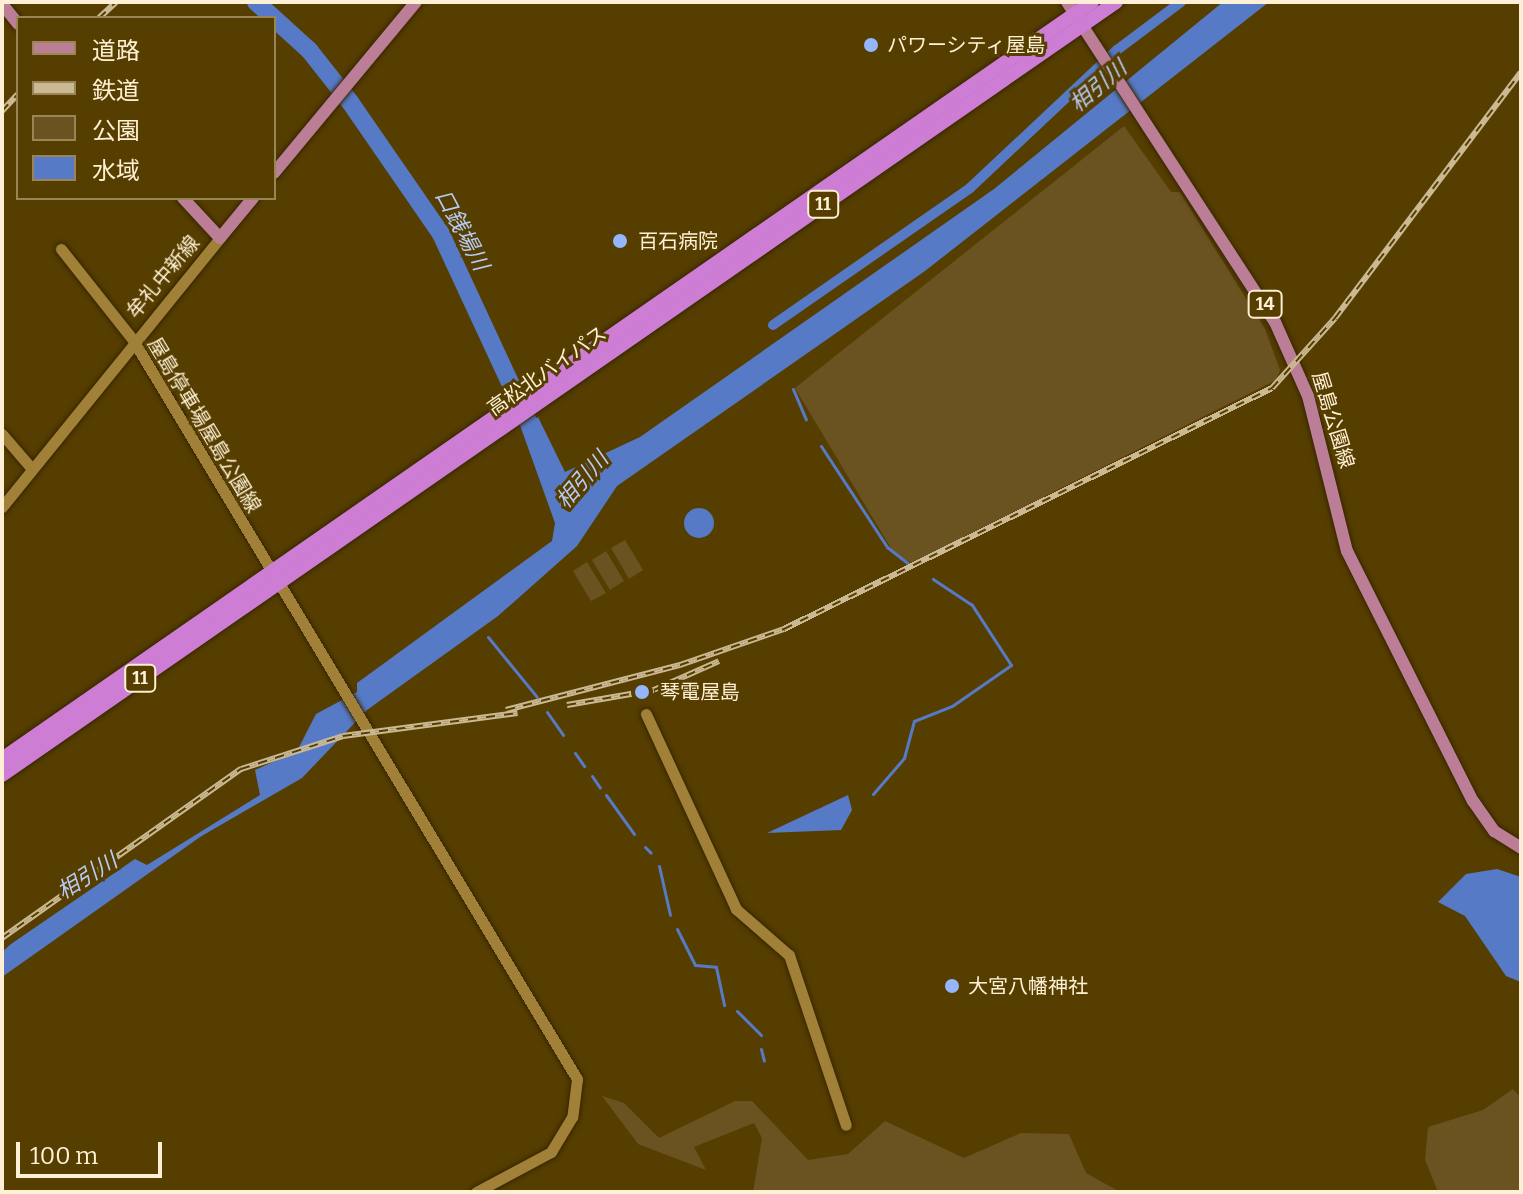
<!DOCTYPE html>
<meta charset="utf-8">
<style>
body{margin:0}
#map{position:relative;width:1523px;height:1194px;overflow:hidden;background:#563e00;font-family:Bitter,"Noto Sans JP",serif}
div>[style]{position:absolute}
.green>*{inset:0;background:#6a5320}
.water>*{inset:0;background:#577ac6}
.round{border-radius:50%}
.stream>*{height:3px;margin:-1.5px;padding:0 1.5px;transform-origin:1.5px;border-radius:1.5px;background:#577ac6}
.canal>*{height:10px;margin:-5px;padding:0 5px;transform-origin:5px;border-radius:5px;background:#577ac6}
.river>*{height:18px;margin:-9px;padding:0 9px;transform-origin:9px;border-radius:9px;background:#577ac6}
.roads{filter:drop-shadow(0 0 2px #372600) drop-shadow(0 0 2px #372600)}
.secondary>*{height:11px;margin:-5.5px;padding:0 5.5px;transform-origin:5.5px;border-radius:5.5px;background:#a18038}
.primary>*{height:12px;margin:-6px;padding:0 6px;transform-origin:6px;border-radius:6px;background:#bc7e96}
.highway>*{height:14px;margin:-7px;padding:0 7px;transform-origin:7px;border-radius:7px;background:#ce7dd5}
.rail>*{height:6px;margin-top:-3px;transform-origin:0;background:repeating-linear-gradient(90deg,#563e00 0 9px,#cab993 0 18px);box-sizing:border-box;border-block:2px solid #cab993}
.dots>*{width:22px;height:22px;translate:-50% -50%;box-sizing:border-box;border:4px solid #563e00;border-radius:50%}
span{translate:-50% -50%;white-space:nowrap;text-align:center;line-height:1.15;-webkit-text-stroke:6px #563e00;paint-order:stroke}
.shield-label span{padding:2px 6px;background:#563e00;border:2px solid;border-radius:6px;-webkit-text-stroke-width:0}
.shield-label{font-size:18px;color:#fef0d4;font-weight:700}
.poi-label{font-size:20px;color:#fef0d4}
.left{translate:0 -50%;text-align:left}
.street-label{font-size:20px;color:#fef0d4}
.water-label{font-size:22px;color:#b7cbf4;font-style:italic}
.frame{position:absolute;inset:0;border:4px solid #fef0d4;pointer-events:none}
.legend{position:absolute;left:16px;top:16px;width:260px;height:184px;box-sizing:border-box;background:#563e00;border:2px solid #998555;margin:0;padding:10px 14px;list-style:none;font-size:24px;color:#fef0d4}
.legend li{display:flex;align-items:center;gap:16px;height:40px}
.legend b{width:40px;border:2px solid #998555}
.scale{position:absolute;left:16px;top:1142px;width:146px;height:36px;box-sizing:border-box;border:4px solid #fef0d4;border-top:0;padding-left:10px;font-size:24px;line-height:28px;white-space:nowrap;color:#fef0d4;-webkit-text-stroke:6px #563e00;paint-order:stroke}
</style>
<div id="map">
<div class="green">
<i style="clip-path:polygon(1124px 126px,1171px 192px,1180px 192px,1265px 329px,1280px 370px,1276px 380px,912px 563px,895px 555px,795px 388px)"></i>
<i style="clip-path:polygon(625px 540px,643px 570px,629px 579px,611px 548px)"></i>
<i style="clip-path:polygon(606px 551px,624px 581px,610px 590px,592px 560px)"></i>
<i style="clip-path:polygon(587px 562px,606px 593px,591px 601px,573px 571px)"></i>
<i style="clip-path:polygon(1513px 1089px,1521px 1098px,1521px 1192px,1438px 1192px,1425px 1160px,1428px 1127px,1483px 1110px)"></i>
<i style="clip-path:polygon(602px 1096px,624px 1103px,659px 1138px,735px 1101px,752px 1101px,808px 1160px,848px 1154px,885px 1121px,964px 1158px,1021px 1133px,1069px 1134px,1086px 1173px,1120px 1192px,753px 1192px,762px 1138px,754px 1123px,694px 1147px,706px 1170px,638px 1144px)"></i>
</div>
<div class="water">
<i style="clip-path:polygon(1223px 2px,1269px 2px,925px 271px,617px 486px,577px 546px,498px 616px,367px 710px,302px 778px,200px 837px,2px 977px,2px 952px,11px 944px,135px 859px,147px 865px,260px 795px,255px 770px,297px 751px,316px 714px,357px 692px,357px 683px,552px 541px,555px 523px,521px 428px,538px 417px,565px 472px,640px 437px,994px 189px)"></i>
<i class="round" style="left:684px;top:508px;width:30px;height:30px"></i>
<i style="clip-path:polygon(848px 795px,852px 810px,841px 830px,767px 833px)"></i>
<i style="clip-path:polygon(1497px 869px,1521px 877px,1521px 982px,1506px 976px,1465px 916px,1438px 902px,1466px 874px)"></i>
</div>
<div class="stream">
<i style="left:793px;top:389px;width:33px;rotate:67deg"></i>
<i style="left:821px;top:446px;width:121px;rotate:56.8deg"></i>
<i style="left:887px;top:547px;width:29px;rotate:38deg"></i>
<i style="left:488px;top:637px;width:77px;rotate:50.8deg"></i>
<i style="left:547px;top:712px;width:28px;rotate:55deg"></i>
<i style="left:575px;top:753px;width:16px;rotate:55deg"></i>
<i style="left:592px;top:776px;width:14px;rotate:56deg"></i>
<i style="left:873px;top:794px;width:48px;rotate:-49.3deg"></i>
<i style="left:904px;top:758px;width:38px;rotate:-75deg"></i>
<i style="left:914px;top:721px;width:41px;rotate:-21.5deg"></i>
<i style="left:952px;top:706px;width:72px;rotate:-34.8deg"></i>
<i style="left:1011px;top:665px;width:72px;rotate:-123deg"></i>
<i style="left:972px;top:605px;width:47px;rotate:-146.3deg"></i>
<i style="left:606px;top:795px;width:48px;rotate:54.3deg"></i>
<i style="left:645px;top:847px;width:8px;rotate:45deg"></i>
<i style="left:659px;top:866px;width:50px;rotate:77.3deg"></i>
<i style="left:677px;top:929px;width:40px;rotate:63.4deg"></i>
<i style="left:695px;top:965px;width:21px;rotate:5deg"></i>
<i style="left:716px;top:967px;width:39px;rotate:78deg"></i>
<i style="left:737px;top:1011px;width:34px;rotate:45deg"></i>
<i style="left:761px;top:1049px;width:12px;rotate:76deg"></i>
</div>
<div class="canal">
<i style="left:773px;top:325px;width:240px;rotate:-34.8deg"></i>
<i style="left:970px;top:188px;width:202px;rotate:-43.2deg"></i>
<i style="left:1117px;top:50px;width:80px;rotate:-36.9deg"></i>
</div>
<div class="river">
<i style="left:256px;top:2px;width:72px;rotate:42.2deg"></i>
<i style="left:309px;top:50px;width:66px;rotate:51.7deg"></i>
<i style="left:350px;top:102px;width:160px;rotate:55.4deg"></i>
<i style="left:441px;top:234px;width:233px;rotate:65.1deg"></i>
</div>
<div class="roads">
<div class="secondary">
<i style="left:61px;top:249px;width:116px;rotate:51.6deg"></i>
<i style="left:133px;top:340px;width:862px;rotate:59deg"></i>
<i style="left:577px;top:1079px;width:38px;rotate:97deg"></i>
<i style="left:572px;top:1117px;width:41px;rotate:121deg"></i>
<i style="left:551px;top:1152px;width:85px;rotate:151.9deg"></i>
<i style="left:2px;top:434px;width:46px;rotate:49.4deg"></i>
<i style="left:2px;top:507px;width:346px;rotate:-51deg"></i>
<i style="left:646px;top:714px;width:215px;rotate:65.2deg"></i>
<i style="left:736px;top:909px;width:70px;rotate:41deg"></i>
<i style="left:789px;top:955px;width:179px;rotate:71.5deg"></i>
</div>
<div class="primary">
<i style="left:1067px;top:2px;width:382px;rotate:57deg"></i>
<i style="left:1275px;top:322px;width:81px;rotate:66deg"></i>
<i style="left:1308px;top:396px;width:160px;rotate:75.9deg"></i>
<i style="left:1347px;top:551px;width:280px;rotate:63.3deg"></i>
<i style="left:1473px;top:801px;width:37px;rotate:55deg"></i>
<i style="left:1494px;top:831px;width:32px;rotate:32deg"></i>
<i style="left:2px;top:4px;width:26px;rotate:51deg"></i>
<i style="left:274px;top:173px;width:222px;rotate:-50.3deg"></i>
<i style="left:183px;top:198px;width:54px;rotate:47.2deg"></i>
<i style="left:220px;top:238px;width:52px;rotate:-50.5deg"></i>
</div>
<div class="highway">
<i style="left:2px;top:759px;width:1327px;rotate:-34.78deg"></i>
<i style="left:2px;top:775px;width:1356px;rotate:-34.76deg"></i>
</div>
</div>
<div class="rail">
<i style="left:99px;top:18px;width:23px;rotate:-43deg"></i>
<i style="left:2px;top:111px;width:23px;rotate:-47deg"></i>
<i style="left:567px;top:705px;width:88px;rotate:-9.8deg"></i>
<i style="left:654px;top:690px;width:71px;rotate:-24deg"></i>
<i style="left:506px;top:710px;width:180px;rotate:-14.5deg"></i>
<i style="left:680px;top:665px;width:110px;rotate:-19.1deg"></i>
<i style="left:784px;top:629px;width:544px;rotate:-26.28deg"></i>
<i style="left:1272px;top:388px;width:94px;rotate:-48deg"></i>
<i style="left:1335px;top:318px;width:308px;rotate:-52.9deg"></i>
<i style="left:2px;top:938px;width:293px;rotate:-35.3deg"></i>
<i style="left:241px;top:769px;width:107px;rotate:-17.9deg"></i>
<i style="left:343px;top:736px;width:176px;rotate:-7.5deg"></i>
</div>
<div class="dots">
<i style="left:871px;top:45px;background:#95b6fd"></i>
<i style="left:620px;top:241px;background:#95b6fd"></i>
<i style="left:642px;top:692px;background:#95b6fd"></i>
<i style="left:952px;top:986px;background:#95b6fd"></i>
</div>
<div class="shield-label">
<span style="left:823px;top:204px">11</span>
<span style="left:1265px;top:304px">14</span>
<span style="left:140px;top:678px">11</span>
</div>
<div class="poi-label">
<span class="left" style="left:887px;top:45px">パワーシティ屋島</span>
<span class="left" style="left:638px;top:241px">百石病院</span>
<span class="left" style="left:660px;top:692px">琴電屋島</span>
<span class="left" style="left:968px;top:986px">大宮八幡神社</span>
</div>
<div class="street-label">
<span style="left:163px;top:277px;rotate:-50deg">牟礼中新線</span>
<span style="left:547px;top:371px;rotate:-35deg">高松北バイパス</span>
<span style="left:1333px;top:420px;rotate:73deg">屋島公園線</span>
<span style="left:204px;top:425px;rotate:59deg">屋島停車場屋島公園線</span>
</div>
<div class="water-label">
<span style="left:1098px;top:86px;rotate:-40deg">相引川</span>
<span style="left:462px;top:230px;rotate:62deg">口銭場川</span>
<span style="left:582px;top:480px;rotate:-49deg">相引川</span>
<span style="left:87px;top:876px;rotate:-32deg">相引川</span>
</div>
<div class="frame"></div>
<ul class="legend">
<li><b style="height:10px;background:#bc7e96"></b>道路</li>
<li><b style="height:10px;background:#cab993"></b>鉄道</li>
<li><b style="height:22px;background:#6a5320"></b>公園</li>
<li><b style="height:22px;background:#577ac6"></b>水域</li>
</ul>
<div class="scale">100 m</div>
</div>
